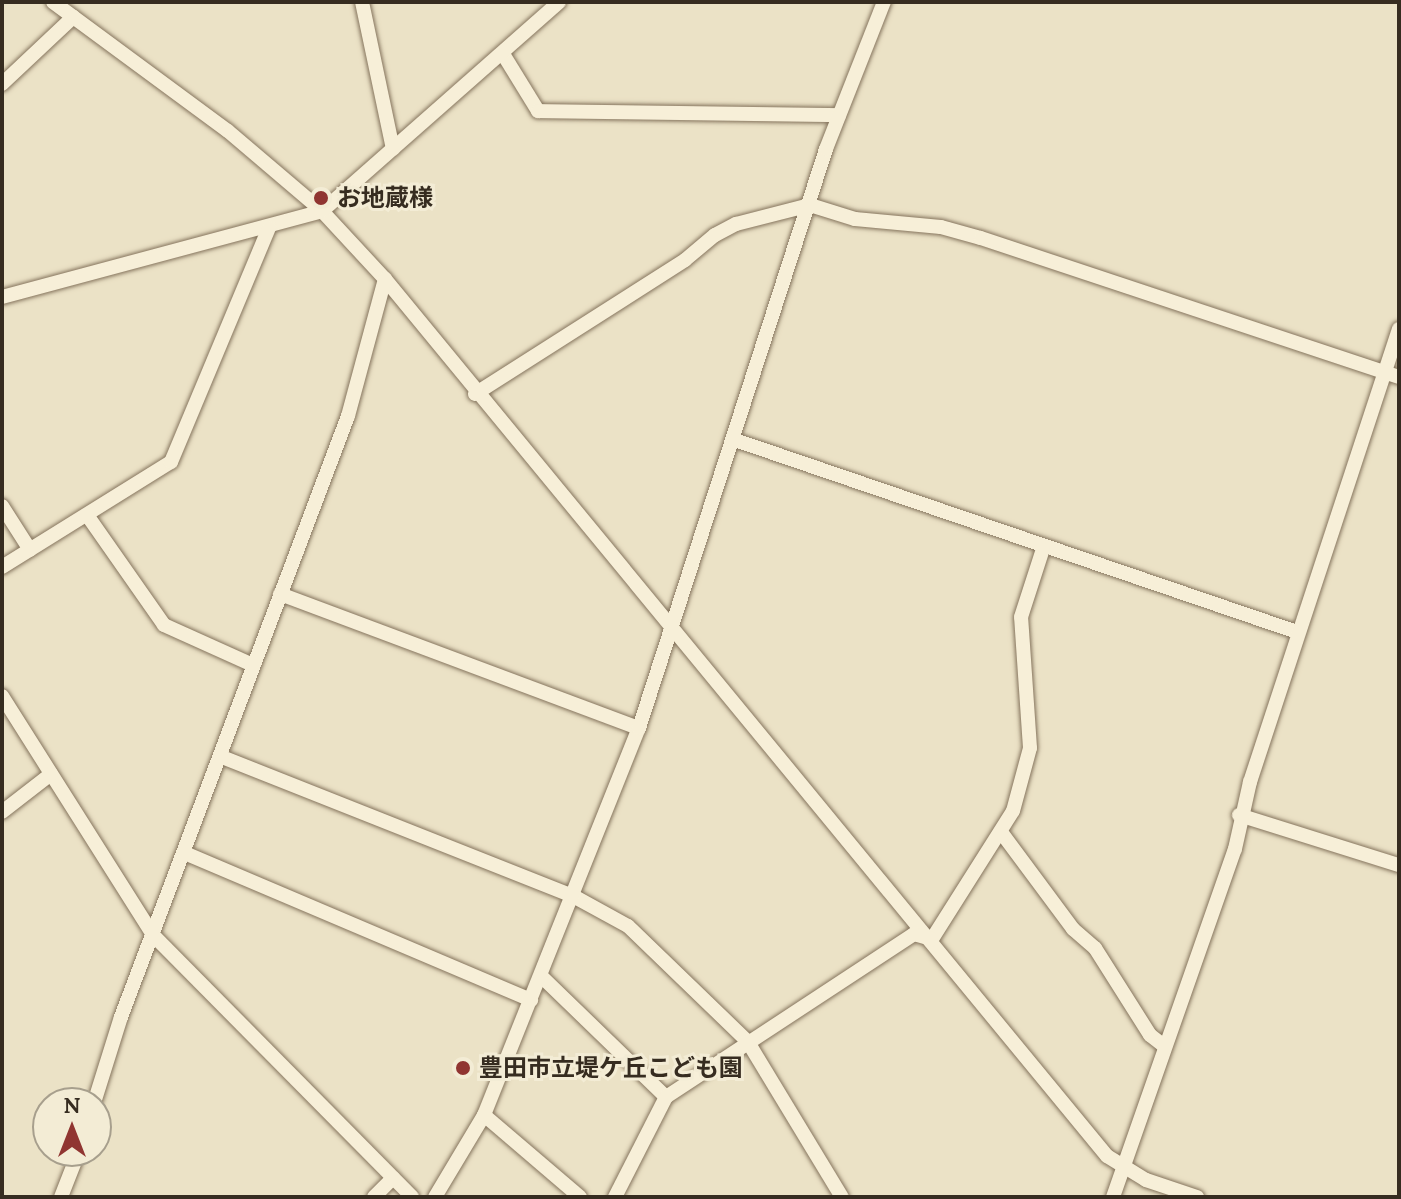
<!DOCTYPE html>
<meta charset="utf-8">
<style>
body{margin:0}
#map{position:relative;width:1401px;height:1199px;overflow:hidden;background:#ebe2c6;font-family:Lora,"Noto Sans JP",serif}
div>[style]{position:absolute}
.roads{filter:drop-shadow(0 0 2px #85745d) drop-shadow(0 0 2px #85745d)}
.minor>*{height:14px;margin:-7px;padding:0 7px;transform-origin:7px;border-radius:7px;background:#f7efd8}
.dots>*{width:22px;height:22px;translate:-50% -50%;box-sizing:border-box;border:4px solid #f3ecd5;border-radius:50%}
span{translate:-50% -50%;white-space:nowrap;text-align:center;line-height:1.15;-webkit-text-stroke:6px #f3ecd5;paint-order:stroke}
.poi-label{font-size:24px;color:#362c20;font-weight:700}
.left{translate:0 -50%;text-align:left}
.frame{position:absolute;inset:0;border:4px solid #362c20;pointer-events:none}
.north{position:absolute;left:32px;top:1087px;width:80px;height:80px;box-sizing:border-box;background:#f3ecd5;border:2px solid #a79f8d;border-radius:50%;rotate:0deg;font-size:22px;font-weight:700;line-height:32px;text-align:center;color:#362c20}
.north::after{content:'';display:block;margin:auto;width:28px;height:36px;background:#903531;clip-path:polygon(50% 0,100% 100%,50% 72%,0 100%)}
</style>
<div id="map">
<div class="roads">
<div class="minor">
<i style="left:53px;top:2px;width:217px;rotate:36.4deg"></i>
<i style="left:228px;top:131px;width:123px;rotate:40.4deg"></i>
<i style="left:322px;top:211px;width:93px;rotate:47.2deg"></i>
<i style="left:385px;top:279px;width:1136px;rotate:50.54deg"></i>
<i style="left:1107px;top:1156px;width:46px;rotate:31.6deg"></i>
<i style="left:1146px;top:1180px;width:54px;rotate:18.4deg"></i>
<i style="left:362px;top:2px;width:150px;rotate:78.1deg"></i>
<i style="left:503px;top:54px;width:67px;rotate:58.4deg"></i>
<i style="left:538px;top:111px;width:301px;rotate:0.8deg"></i>
<i style="left:2px;top:84px;width:98px;rotate:-43.3deg"></i>
<i style="left:2px;top:297px;width:331px;rotate:-15deg"></i>
<i style="left:322px;top:211px;width:316px;rotate:-41.4deg"></i>
<i style="left:475px;top:394px;width:249px;rotate:-32.5deg"></i>
<i style="left:685px;top:260px;width:39px;rotate:-40deg"></i>
<i style="left:715px;top:235px;width:24px;rotate:-28deg"></i>
<i style="left:736px;top:224px;width:76px;rotate:-14.4deg"></i>
<i style="left:810px;top:205px;width:47px;rotate:17.3deg"></i>
<i style="left:855px;top:219px;width:86px;rotate:5.3deg"></i>
<i style="left:941px;top:227px;width:41px;rotate:15.4deg"></i>
<i style="left:981px;top:238px;width:441px;rotate:18.4deg"></i>
<i style="left:735px;top:440px;width:594px;rotate:18.86deg"></i>
<i style="left:2px;top:506px;width:52px;rotate:57.5deg"></i>
<i style="left:87px;top:515px;width:134px;rotate:55deg"></i>
<i style="left:164px;top:625px;width:98px;rotate:24.2deg"></i>
<i style="left:2px;top:567px;width:199px;rotate:-31.9deg"></i>
<i style="left:171px;top:462px;width:254px;rotate:-67.3deg"></i>
<i style="left:280px;top:594px;width:383px;rotate:20.5deg"></i>
<i style="left:2px;top:696px;width:284px;rotate:57.7deg"></i>
<i style="left:154px;top:936px;width:367px;rotate:45.3deg"></i>
<i style="left:222px;top:757px;width:380px;rotate:21.6deg"></i>
<i style="left:575px;top:897px;width:60px;rotate:28.7deg"></i>
<i style="left:628px;top:926px;width:167px;rotate:44deg"></i>
<i style="left:748px;top:1042px;width:181px;rotate:58.8deg"></i>
<i style="left:2px;top:812px;width:62px;rotate:-37.8deg"></i>
<i style="left:1239px;top:815px;width:168px;rotate:17.4deg"></i>
<i style="left:1001px;top:832px;width:121px;rotate:53.4deg"></i>
<i style="left:1073px;top:929px;width:29px;rotate:41deg"></i>
<i style="left:1095px;top:948px;width:103px;rotate:57.7deg"></i>
<i style="left:1150px;top:1035px;width:18px;rotate:38deg"></i>
<i style="left:187px;top:854px;width:374px;rotate:23deg"></i>
<i style="left:932px;top:939px;width:151px;rotate:-57.7deg"></i>
<i style="left:1013px;top:811px;width:65px;rotate:-74.9deg"></i>
<i style="left:1030px;top:748px;width:131px;rotate:-93.9deg"></i>
<i style="left:1021px;top:617px;width:71px;rotate:-72.1deg"></i>
<i style="left:541px;top:976px;width:174px;rotate:44.1deg"></i>
<i style="left:94px;top:1103px;width:90px;rotate:-72.6deg"></i>
<i style="left:121px;top:1017px;width:642px;rotate:-69.31deg"></i>
<i style="left:348px;top:416px;width:142px;rotate:-74.9deg"></i>
<i style="left:484px;top:1115px;width:126px;rotate:40.5deg"></i>
<i style="left:61px;top:1197px;width:49px;rotate:-68.6deg"></i>
<i style="left:374px;top:1197px;width:27px;rotate:-45deg"></i>
<i style="left:435px;top:1197px;width:96px;rotate:-59.1deg"></i>
<i style="left:484px;top:1115px;width:417px;rotate:-68.2deg"></i>
<i style="left:639px;top:728px;width:608px;rotate:-72.1deg"></i>
<i style="left:826px;top:149px;width:158px;rotate:-68.5deg"></i>
<i style="left:615px;top:1197px;width:112px;rotate:-63deg"></i>
<i style="left:666px;top:1097px;width:297px;rotate:-33.3deg"></i>
<i style="left:914px;top:934px;width:19px;rotate:16deg"></i>
<i style="left:1113px;top:1197px;width:369px;rotate:-70.7deg"></i>
<i style="left:1235px;top:849px;width:69px;rotate:-77.4deg"></i>
<i style="left:1250px;top:782px;width:477px;rotate:-71.8deg"></i>
</div>
</div>
<div class="dots">
<i style="left:321px;top:198px;background:#903531"></i>
<i style="left:463px;top:1068px;background:#903531"></i>
</div>
<div class="poi-label">
<span class="left" style="left:337px;top:198px">お地蔵様</span>
<span class="left" style="left:479px;top:1068px">豊田市立堤ケ丘こども園</span>
</div>
<div class="frame"></div>
<div class="north">N</div>
</div>
